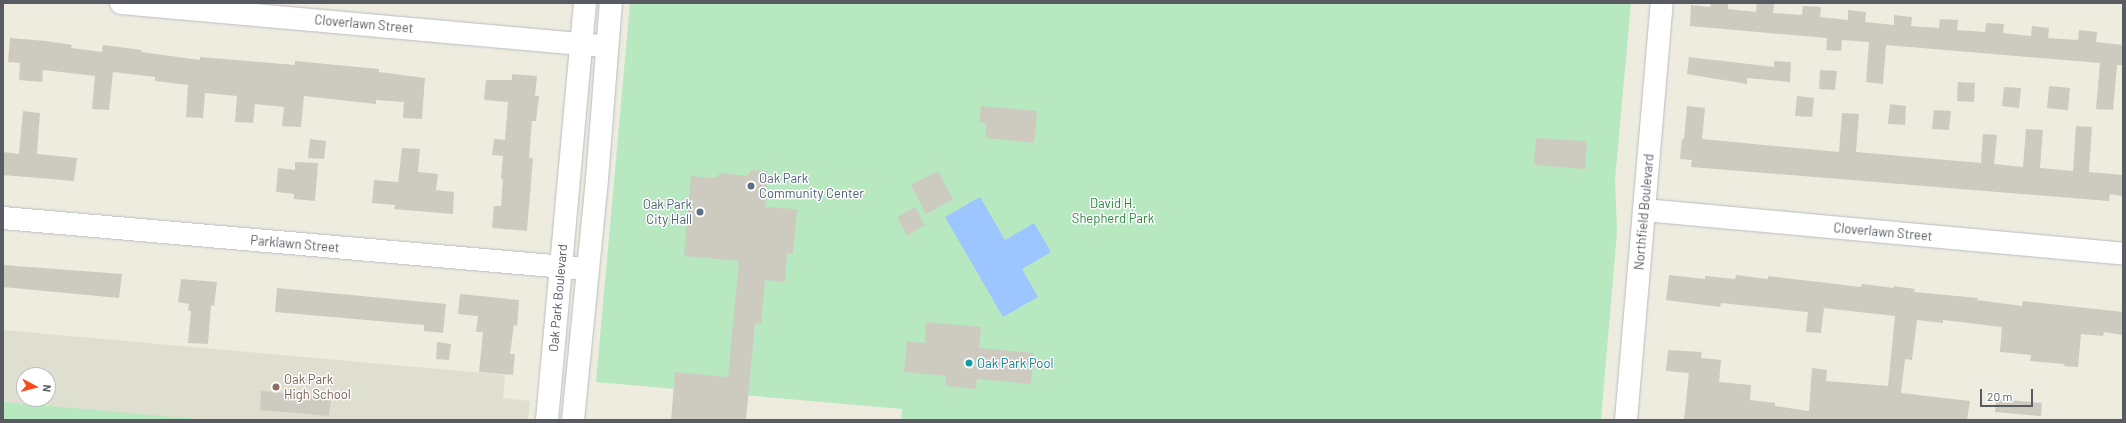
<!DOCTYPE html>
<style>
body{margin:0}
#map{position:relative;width:2126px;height:423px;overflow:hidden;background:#edecdf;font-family:Barlow,sans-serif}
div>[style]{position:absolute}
.education>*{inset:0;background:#dfdfcf}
.green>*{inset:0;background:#b8e8c0}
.water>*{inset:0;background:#9dc5ff}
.building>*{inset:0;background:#cdcbc0}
.roads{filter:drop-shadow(0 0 1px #babcc2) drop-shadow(0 0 1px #babcc2)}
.minor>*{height:22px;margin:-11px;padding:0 11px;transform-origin:11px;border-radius:11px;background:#fff}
.dots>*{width:11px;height:11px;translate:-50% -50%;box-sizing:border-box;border:2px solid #fff;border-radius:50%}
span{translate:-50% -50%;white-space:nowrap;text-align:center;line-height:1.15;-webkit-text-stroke:3px #fff;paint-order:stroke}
.street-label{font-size:13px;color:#585b62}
.service-label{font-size:13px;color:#4e5e75}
.left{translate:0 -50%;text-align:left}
.right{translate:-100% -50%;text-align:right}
.park-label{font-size:13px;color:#2d853f}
.culture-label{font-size:13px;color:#0d838f}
.education-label{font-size:13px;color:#785e54}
.frame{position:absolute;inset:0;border:4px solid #585b62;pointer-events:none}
.north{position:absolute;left:16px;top:367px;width:40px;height:40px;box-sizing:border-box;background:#fff;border:1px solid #bcbdc0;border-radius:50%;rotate:97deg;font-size:11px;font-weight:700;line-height:16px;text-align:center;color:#585b62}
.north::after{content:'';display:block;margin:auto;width:14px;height:18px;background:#f94d19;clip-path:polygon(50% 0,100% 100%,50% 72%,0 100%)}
.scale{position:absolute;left:1980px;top:389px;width:53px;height:18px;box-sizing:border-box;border:2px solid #585b62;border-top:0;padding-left:5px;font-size:12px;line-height:14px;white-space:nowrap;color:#585b62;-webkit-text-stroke:3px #fff;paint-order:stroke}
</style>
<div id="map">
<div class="education">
<i style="clip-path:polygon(evenodd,3px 330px,505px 375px,503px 398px,530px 401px,528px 420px,3px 420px,3px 330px,24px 375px,48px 375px,48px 399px,24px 399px,24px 375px)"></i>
</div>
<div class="green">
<i style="clip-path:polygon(630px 3px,1631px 3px,1615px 180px,1617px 231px,1601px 420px,901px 420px,902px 409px,596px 382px)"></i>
<i style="clip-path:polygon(3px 402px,209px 420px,3px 420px)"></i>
</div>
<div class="water">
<i style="clip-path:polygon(980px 197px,1005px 240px,1034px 223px,1051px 252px,1022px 269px,1038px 297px,1003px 317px,945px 217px)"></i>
</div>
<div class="building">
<i style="clip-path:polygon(1711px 3px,1728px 3px,1728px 9px,1756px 12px,1757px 3px,1774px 3px,1773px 13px,1802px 15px,1803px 6px,1821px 7px,1820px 17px,1848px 20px,1848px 10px,1866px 12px,1865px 22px,1894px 25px,1894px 15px,1912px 17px,1911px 26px,1939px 28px,1940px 19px,1958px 20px,1957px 30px,1985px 32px,1986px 23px,2004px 24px,2003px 33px,2031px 36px,2032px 26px,2049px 28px,2048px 38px,2078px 40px,2079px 30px,2097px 32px,2096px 42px,2123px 45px,2123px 65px,2117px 65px,2113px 110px,2096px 109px,2100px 63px,1886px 45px,1883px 84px,1866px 82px,1869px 42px,1842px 40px,1841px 51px,1826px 50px,1827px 38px,1690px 26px,1691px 5px,1710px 7px)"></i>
<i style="clip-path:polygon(10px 38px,46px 41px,72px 45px,71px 48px,102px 52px,103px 45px,142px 50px,141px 52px,200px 60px,200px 57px,295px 65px,295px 61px,379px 69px,379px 72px,425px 78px,422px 119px,403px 118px,404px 102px,376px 100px,376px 104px,304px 96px,301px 127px,282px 126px,284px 107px,255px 104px,253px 123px,235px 122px,237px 96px,205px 93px,203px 118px,186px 117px,188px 85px,155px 81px,155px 77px,113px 72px,109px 110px,92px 109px,95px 76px,43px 70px,42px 82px,19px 80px,20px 63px,8px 62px)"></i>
<i style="clip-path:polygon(1689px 57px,1774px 67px,1774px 61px,1791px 62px,1790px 82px,1747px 78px,1747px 84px,1687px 74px)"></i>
<i style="clip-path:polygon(1820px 70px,1837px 71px,1835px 90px,1819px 89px)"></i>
<i style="clip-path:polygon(512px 74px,537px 76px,535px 96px,539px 96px,536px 121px,532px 121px,529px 158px,533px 158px,527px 231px,492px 228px,494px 206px,501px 206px,503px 179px,501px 179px,503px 156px,492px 155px,494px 139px,505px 140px,508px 102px,484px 100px,486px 80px,512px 80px)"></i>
<i style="clip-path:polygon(1958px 82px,1975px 83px,1974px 102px,1957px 101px)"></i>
<i style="clip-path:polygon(2049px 86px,2070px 88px,2068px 110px,2047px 108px)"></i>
<i style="clip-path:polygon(2004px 87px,2021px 88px,2019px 108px,2002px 106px)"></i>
<i style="clip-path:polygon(1797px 96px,1814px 98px,1812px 117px,1795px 116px)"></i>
<i style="clip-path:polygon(1890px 104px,1906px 106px,1905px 125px,1888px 124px)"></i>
<i style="clip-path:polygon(981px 106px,1037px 111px,1034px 143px,985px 138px,986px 123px,979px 122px)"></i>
<i style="clip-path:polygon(1687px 106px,1705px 108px,1702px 139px,1839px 152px,1842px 113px,1859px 114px,1856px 152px,1981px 163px,1983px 134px,1997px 135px,1994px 164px,2023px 167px,2026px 129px,2043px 130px,2040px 168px,2073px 171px,2076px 126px,2092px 127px,2089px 172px,2123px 175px,2122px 196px,2110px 194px,2109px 201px,1691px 167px,1692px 160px,1680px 159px,1682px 139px,1684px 139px)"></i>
<i style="clip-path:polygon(1934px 110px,1951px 111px,1949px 130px,1932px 129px)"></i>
<i style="clip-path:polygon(23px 111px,40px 113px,37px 154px,77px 158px,74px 181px,3px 175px,3px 152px,19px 154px)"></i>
<i style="clip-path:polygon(1536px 138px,1587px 141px,1585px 169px,1534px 165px)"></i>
<i style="clip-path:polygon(310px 139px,326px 141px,324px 159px,308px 158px)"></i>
<i style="clip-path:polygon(402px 148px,420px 149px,418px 172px,438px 174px,436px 190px,454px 192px,453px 214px,394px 209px,395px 205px,372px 203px,374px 180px,398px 182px)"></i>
<i style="clip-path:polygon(295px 162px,318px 163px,315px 201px,294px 199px,294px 194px,276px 192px,278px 168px,295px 170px)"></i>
<i style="clip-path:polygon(752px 170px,768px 171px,765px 207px,797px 209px,793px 253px,787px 253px,785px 282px,765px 280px,761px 324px,755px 323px,746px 420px,671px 420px,675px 372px,728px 377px,739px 261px,684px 256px,691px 176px,716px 178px,720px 173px,747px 176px)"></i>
<i style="clip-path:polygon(938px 171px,953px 199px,926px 214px,911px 185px)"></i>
<i style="clip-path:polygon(915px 207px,925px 225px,907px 236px,897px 217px)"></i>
<i style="clip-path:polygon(3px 265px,122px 274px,119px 298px,3px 287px)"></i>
<i style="clip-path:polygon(1669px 275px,1705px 279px,1705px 276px,1735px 279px,1736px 275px,1768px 279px,1768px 276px,1861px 287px,1862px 284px,1894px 288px,1894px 286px,1915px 289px,1914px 292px,1978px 298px,1977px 300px,2022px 306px,2023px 301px,2123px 312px,2123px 335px,2104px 332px,2103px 336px,2081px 334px,2078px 367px,2064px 366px,2065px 364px,2030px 361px,2031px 355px,2000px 352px,2002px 327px,1943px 320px,1943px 323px,1917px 320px,1912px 360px,1905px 359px,1901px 393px,1970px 401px,1967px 420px,1684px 420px,1689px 373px,1666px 371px,1668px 350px,1702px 352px,1701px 358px,1721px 360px,1719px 382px,1751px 385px,1750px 400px,1775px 403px,1775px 406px,1809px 411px,1812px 368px,1827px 370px,1826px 381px,1888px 386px,1895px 316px,1824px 308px,1821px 333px,1806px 332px,1808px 312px,1721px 303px,1720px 307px,1666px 300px)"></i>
<i style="clip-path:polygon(181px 279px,217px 282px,214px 306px,211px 305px,208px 344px,188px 343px,191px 311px,188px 311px,189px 304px,178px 302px)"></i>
<i style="clip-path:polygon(277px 288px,446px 304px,443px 333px,424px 331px,424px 325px,275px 312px)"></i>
<i style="clip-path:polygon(460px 294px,519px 300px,517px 326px,514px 325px,510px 354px,515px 354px,513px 375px,479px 372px,483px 332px,476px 332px,478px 316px,458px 314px)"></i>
<i style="clip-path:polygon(926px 322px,981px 327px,979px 348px,1034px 353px,1031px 384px,977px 379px,976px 389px,945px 386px,946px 376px,904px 372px,907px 341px,925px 343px)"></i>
<i style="clip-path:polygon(437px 342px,451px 344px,449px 360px,436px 359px)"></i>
<i style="clip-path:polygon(261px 391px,331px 397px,329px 416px,260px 410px)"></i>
<i style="clip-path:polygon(1996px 399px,2042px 403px,2041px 416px,1995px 412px)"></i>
</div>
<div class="roads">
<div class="minor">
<i style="left:121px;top:3px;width:488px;rotate:5.1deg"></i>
<i style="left:1644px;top:210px;width:481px;rotate:5.2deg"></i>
<i style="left:3px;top:218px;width:586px;rotate:4.99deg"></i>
<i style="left:547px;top:420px;width:419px;rotate:-84.8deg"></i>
<i style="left:573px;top:420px;width:242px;rotate:-84.3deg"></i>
<i style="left:597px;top:179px;width:177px;rotate:-85.5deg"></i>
<i style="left:1626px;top:420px;width:419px;rotate:-85.1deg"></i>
</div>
</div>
<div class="dots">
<i style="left:751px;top:186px;background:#5c6f8a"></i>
<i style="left:700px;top:212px;background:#5c6f8a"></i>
<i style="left:969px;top:363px;background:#0f9aa8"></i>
<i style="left:276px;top:387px;background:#8d6e63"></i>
</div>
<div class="street-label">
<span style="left:364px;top:24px;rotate:5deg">Cloverlawn Street</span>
<span style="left:1644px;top:212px;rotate:-85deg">Northfield Boulevard</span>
<span style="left:1883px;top:232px;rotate:5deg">Cloverlawn Street</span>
<span style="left:295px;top:244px;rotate:5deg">Parklawn Street</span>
<span style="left:558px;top:298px;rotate:-85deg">Oak Park Boulevard</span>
</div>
<div class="service-label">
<span class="left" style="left:759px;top:186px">Oak Park<br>Community Center</span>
<span class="right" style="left:692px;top:212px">Oak Park<br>City Hall</span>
</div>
<div class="park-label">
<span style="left:1113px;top:211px">David H.<br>Shepherd Park</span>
</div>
<div class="culture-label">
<span class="left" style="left:977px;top:363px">Oak Park Pool</span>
</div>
<div class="education-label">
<span class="left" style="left:284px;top:387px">Oak Park<br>High School</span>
</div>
<div class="frame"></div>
<div class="north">N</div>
<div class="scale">20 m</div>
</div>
